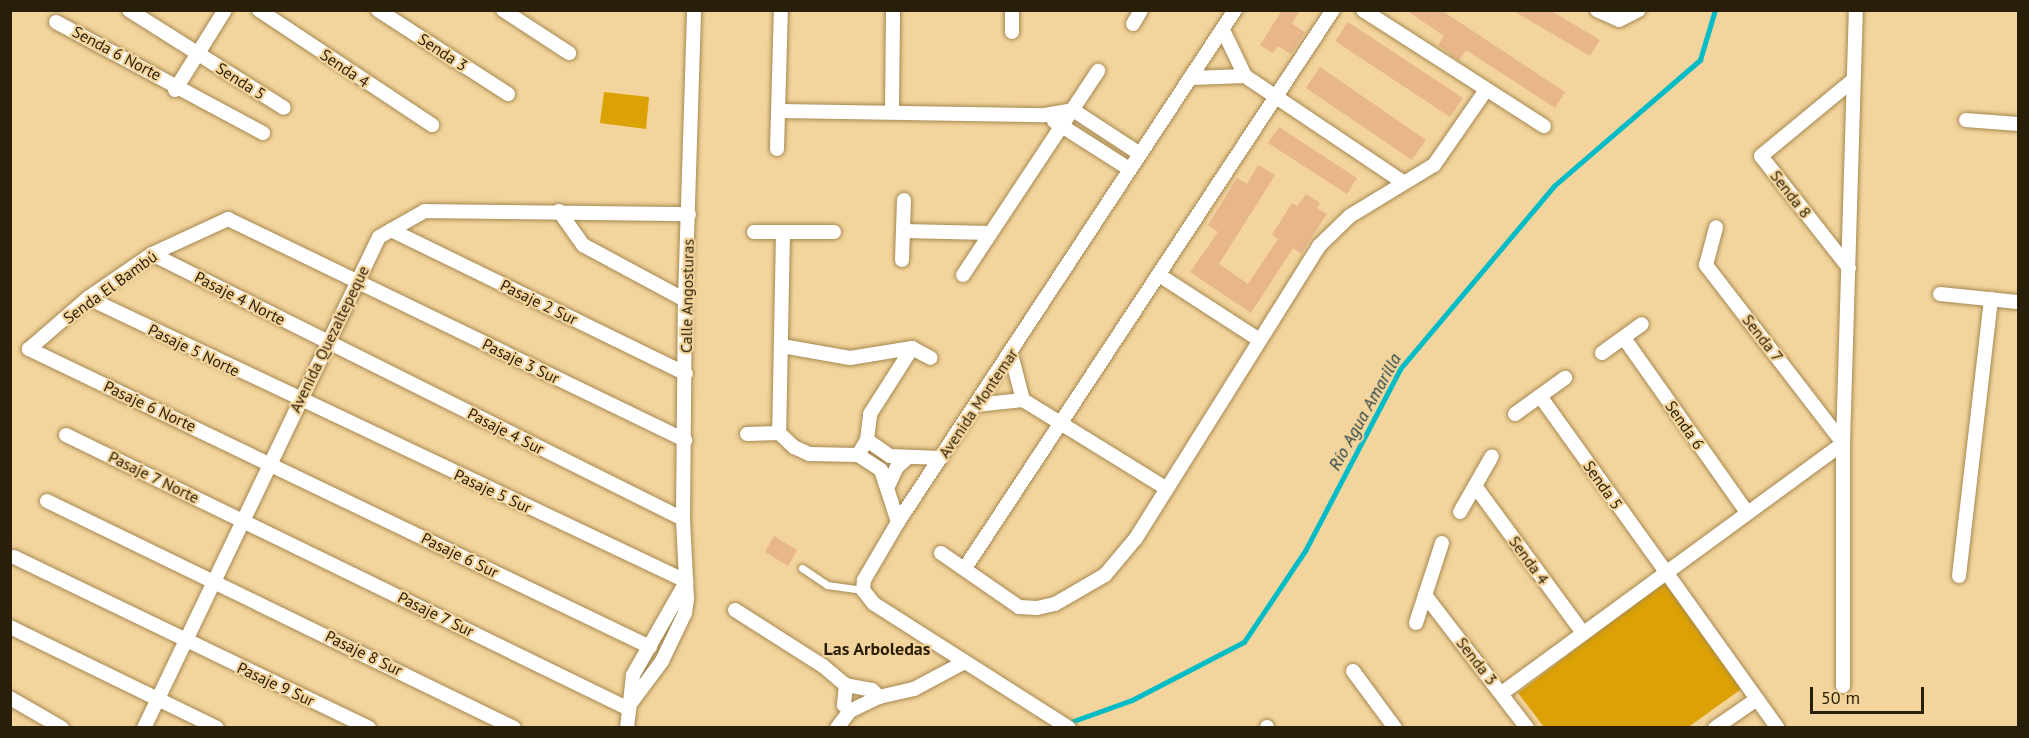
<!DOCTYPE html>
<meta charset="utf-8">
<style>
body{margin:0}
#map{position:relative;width:2029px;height:738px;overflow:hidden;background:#f3d49c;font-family:"PT Sans",sans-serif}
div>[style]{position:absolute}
.green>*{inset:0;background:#dba105}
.stream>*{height:4.5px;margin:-2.25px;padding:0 2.25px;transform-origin:2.25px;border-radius:2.25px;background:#01bcc7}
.building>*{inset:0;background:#e7b68b}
.roads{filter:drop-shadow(0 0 2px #a58851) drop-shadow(0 0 2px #a58851)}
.lane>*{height:7px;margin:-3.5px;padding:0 3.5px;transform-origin:3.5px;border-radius:3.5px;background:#fff}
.street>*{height:14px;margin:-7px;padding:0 7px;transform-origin:7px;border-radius:7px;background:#fff}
span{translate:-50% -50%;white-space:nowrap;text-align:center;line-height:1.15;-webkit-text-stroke:4.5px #f3d49c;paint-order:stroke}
.street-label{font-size:16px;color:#291e07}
.water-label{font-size:18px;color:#284649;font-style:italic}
.neighbourhood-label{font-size:18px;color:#291e07;font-weight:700}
.frame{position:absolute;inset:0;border:12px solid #291e07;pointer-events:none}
.scale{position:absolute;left:1810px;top:687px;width:114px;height:27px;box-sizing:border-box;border:3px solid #291e07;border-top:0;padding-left:8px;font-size:18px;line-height:21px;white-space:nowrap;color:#291e07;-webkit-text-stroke:4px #f3d49c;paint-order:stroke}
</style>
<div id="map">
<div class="green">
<i style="clip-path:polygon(604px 92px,649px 97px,646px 129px,600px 123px)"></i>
<i style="clip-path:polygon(1667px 580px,1744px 687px,1687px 728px,1544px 727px,1518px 693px)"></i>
</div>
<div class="stream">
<i style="left:1068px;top:723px;width:68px;rotate:-19.8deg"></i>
<i style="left:1132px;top:700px;width:126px;rotate:-27.4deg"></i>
<i style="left:1244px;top:642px;width:110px;rotate:-56.2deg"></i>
<i style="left:1305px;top:551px;width:205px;rotate:-62.4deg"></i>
<i style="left:1400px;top:369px;width:239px;rotate:-49.9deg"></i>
<i style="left:1554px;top:186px;width:193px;rotate:-40.8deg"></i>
<i style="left:1700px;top:60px;width:52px;rotate:-73.3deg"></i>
</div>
<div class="building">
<i style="clip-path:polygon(1282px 10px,1300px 10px,1292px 24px,1305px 32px,1291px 54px,1278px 46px,1273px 53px,1260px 45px)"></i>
<i style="clip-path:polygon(1406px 10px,1441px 10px,1565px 92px,1555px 108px,1466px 50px,1459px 60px,1438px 45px,1444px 36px)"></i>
<i style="clip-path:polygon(1512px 10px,1550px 10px,1600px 40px,1590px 56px)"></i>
<i style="clip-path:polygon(1348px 22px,1463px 98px,1450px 117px,1335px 41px)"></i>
<i style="clip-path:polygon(1320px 67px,1426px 140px,1412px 160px,1306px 88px)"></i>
<i style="clip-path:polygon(1279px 127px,1357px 178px,1347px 194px,1268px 143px)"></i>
<i style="clip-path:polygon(1258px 165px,1275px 175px,1219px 264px,1248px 284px,1278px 239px,1272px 235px,1292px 203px,1297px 206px,1306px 194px,1320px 203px,1317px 208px,1327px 214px,1301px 254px,1293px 248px,1251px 313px,1190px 272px,1218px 232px,1208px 225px,1237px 178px,1247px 184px)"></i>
<i style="clip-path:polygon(774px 536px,797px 550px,788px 566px,765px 552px)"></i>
</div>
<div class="roads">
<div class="lane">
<i style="left:802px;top:568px;width:30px;rotate:34deg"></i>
<i style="left:827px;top:585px;width:36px;rotate:8deg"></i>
</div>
<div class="street">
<i style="left:129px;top:10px;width:183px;rotate:32.3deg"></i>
<i style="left:259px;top:10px;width:208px;rotate:33.6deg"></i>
<i style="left:378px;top:10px;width:155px;rotate:32.9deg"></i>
<i style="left:503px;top:10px;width:79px;rotate:33.1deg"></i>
<i style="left:1363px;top:10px;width:215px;rotate:32.7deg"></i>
<i style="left:1597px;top:10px;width:24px;rotate:24deg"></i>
<i style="left:1619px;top:20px;width:22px;rotate:-27deg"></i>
<i style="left:56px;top:22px;width:235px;rotate:28.2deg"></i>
<i style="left:1133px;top:24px;width:16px;rotate:-60deg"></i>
<i style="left:1223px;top:30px;width:51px;rotate:64.4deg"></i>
<i style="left:1012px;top:32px;width:22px;rotate:-90deg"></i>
<i style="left:1191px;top:78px;width:54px;rotate:-2.1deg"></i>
<i style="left:1245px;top:76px;width:190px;rotate:33.9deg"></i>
<i style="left:175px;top:90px;width:94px;rotate:-58deg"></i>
<i style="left:892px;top:110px;width:100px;rotate:-89.4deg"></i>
<i style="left:779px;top:111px;width:266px;rotate:0.9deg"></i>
<i style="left:1045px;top:115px;width:28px;rotate:-10deg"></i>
<i style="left:1073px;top:110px;width:80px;rotate:33.3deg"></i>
<i style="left:1966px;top:120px;width:52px;rotate:4.4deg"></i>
<i style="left:1054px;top:121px;width:89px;rotate:32.6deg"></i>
<i style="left:777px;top:149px;width:139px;rotate:-88.4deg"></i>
<i style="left:559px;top:211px;width:42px;rotate:54.8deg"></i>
<i style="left:583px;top:245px;width:116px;rotate:28.3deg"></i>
<i style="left:391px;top:230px;width:328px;rotate:26deg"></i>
<i style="left:903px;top:231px;width:87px;rotate:1.3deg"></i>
<i style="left:754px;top:232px;width:80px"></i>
<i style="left:783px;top:232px;width:201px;rotate:91.1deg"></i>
<i style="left:779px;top:433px;width:21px;rotate:43deg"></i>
<i style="left:794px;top:447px;width:17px;rotate:25deg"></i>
<i style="left:809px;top:454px;width:49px;rotate:1.2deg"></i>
<i style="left:858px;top:455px;width:27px;rotate:33deg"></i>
<i style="left:881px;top:470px;width:55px;rotate:71.9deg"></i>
<i style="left:152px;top:254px;width:593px;rotate:26.52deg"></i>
<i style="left:902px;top:260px;width:60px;rotate:-88.1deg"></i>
<i style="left:1849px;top:268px;width:142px;rotate:-128.2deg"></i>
<i style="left:1761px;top:156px;width:118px;rotate:-39.5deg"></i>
<i style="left:963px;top:275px;width:245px;rotate:-56.5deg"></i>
<i style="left:1159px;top:275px;width:118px;rotate:32.9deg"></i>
<i style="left:1940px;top:294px;width:78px;rotate:5.9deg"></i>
<i style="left:88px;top:298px;width:662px;rotate:25.33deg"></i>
<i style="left:1624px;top:338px;width:212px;rotate:54.8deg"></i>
<i style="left:782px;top:346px;width:69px;rotate:10deg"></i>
<i style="left:850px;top:358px;width:63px;rotate:-9.2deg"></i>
<i style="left:912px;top:348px;width:21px;rotate:28deg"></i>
<i style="left:1602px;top:353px;width:49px;rotate:-35.9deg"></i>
<i style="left:1011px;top:354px;width:48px;rotate:75.4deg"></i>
<i style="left:1540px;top:396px;width:408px;rotate:54.4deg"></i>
<i style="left:976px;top:405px;width:47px;rotate:-6.1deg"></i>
<i style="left:1023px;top:400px;width:166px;rotate:31.7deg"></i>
<i style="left:1515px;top:414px;width:62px;rotate:-35.8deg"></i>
<i style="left:747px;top:434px;width:32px;rotate:-2deg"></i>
<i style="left:66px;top:435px;width:626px;rotate:25.95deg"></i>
<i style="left:867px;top:440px;width:28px;rotate:35deg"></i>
<i style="left:890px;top:456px;width:51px;rotate:2.2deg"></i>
<i style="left:858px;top:455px;width:17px;rotate:-59deg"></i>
<i style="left:867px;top:440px;width:26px;rotate:-83deg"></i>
<i style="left:870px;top:414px;width:78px;rotate:-57.5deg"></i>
<i style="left:888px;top:486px;width:21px;rotate:-65deg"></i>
<i style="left:897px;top:467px;width:15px;rotate:-42deg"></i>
<i style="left:1475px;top:486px;width:182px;rotate:53.7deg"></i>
<i style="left:47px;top:501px;width:519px;rotate:25.92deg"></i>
<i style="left:1460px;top:512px;width:64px;rotate:-60.3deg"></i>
<i style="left:941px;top:553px;width:95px;rotate:34.7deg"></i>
<i style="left:1019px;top:607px;width:18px;rotate:3deg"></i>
<i style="left:1037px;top:608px;width:18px;rotate:-13deg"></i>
<i style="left:1055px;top:604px;width:58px;rotate:-30.1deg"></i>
<i style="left:1105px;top:575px;width:48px;rotate:-50deg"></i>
<i style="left:1136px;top:538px;width:345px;rotate:-57.9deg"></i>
<i style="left:1319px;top:246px;width:43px;rotate:-44.1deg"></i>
<i style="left:1350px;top:216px;width:98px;rotate:-31.3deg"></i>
<i style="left:1434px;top:165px;width:91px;rotate:-55.3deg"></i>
<i style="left:14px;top:557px;width:394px;rotate:25.7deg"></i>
<i style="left:965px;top:568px;width:668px;rotate:-56.6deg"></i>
<i style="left:1959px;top:576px;width:279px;rotate:-83.4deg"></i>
<i style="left:1425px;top:595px;width:168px;rotate:52.5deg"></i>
<i style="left:735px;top:610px;width:104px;rotate:32.5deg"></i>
<i style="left:823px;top:666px;width:30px;rotate:40deg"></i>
<i style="left:846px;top:685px;width:26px;rotate:11deg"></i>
<i style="left:872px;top:690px;width:10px;rotate:45deg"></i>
<i style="left:1416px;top:623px;width:84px;rotate:-72deg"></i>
<i style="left:10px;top:627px;width:230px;rotate:26deg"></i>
<i style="left:650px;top:647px;width:689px;rotate:-154.36deg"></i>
<i style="left:29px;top:349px;width:78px;rotate:-40.8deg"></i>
<i style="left:88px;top:298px;width:78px;rotate:-34.5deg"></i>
<i style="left:152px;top:254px;width:84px;rotate:-24.7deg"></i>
<i style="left:228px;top:219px;width:508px;rotate:25.81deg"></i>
<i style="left:1353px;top:671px;width:71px;rotate:53.6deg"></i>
<i style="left:846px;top:685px;width:20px;rotate:96deg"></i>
<i style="left:844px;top:705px;width:8px;rotate:45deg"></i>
<i style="left:1843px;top:686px;width:243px;rotate:-90deg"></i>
<i style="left:1843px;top:443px;width:433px;rotate:-88.3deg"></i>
<i style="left:1502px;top:693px;width:423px;rotate:-36.2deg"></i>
<i style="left:1843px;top:443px;width:225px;rotate:-127.6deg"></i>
<i style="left:1706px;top:265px;width:39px;rotate:-75deg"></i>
<i style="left:10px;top:698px;width:60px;rotate:30deg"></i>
<i style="left:630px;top:704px;width:54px;rotate:-53.3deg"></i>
<i style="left:662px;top:661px;width:53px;rotate:-64.4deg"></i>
<i style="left:685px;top:613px;width:14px;rotate:-82deg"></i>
<i style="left:687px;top:599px;width:80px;rotate:-92.9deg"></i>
<i style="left:683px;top:519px;width:219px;rotate:-89.5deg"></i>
<i style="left:685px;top:300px;width:290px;rotate:-88.2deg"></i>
<i style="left:1267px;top:727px;width:1px;rotate:90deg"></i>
<i style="left:144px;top:728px;width:544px;rotate:-64.42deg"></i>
<i style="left:379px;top:237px;width:53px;rotate:-29.5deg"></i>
<i style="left:425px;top:211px;width:264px;rotate:0.7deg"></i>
<i style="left:627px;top:728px;width:53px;rotate:-83.5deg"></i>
<i style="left:633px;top:675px;width:107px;rotate:-60.3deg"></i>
<i style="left:837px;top:728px;width:21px;rotate:-53deg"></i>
<i style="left:850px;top:711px;width:32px;rotate:-26deg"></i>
<i style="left:879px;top:697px;width:36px;rotate:-13deg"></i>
<i style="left:914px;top:689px;width:55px;rotate:-28deg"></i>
<i style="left:1069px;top:728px;width:231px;rotate:-147.5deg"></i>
<i style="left:874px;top:604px;width:18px;rotate:-128deg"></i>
<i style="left:863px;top:590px;width:10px;rotate:-84deg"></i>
<i style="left:864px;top:580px;width:67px;rotate:-59.6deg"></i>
<i style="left:898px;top:522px;width:613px;rotate:-56.65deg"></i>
<i style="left:1715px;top:728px;width:51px;rotate:-34.6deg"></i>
</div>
</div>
<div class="street-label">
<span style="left:443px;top:52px;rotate:33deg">Senda 3</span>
<span style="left:117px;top:53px;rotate:28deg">Senda 6 Norte</span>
<span style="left:345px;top:68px;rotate:34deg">Senda 4</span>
<span style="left:241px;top:81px;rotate:32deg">Senda 5</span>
<span style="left:1791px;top:194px;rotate:52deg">Senda 8</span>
<span style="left:110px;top:287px;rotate:-36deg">Senda El Bambú</span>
<span style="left:687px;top:296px;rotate:-89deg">Calle Angosturas</span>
<span style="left:240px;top:298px;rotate:27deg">Pasaje 4 Norte</span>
<span style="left:539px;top:302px;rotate:26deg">Pasaje 2 Sur</span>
<span style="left:1763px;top:338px;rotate:52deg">Senda 7</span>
<span style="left:329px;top:339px;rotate:-64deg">Avenida Quezaltepeque</span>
<span style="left:194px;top:350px;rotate:26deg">Pasaje 5 Norte</span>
<span style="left:521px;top:361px;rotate:26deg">Pasaje 3 Sur</span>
<span style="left:978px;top:403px;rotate:-56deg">Avenida Montemar</span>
<span style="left:150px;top:406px;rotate:25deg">Pasaje 6 Norte</span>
<span style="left:1685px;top:425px;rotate:55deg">Senda 6</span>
<span style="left:506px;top:431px;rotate:27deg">Pasaje 4 Sur</span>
<span style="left:154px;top:477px;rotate:26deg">Pasaje 7 Norte</span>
<span style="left:1603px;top:485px;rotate:55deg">Senda 5</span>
<span style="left:493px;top:491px;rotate:25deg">Pasaje 5 Sur</span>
<span style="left:460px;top:555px;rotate:26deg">Pasaje 6 Sur</span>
<span style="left:1529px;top:560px;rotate:54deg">Senda 4</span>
<span style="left:436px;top:614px;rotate:26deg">Pasaje 7 Sur</span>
<span style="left:364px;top:653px;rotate:26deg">Pasaje 8 Sur</span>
<span style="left:1477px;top:661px;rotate:52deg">Senda 3</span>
<span style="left:276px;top:684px;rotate:25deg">Pasaje 9 Sur</span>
</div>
<div class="water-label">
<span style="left:1365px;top:412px;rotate:-61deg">Río Agua Amarilla</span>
</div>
<div class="neighbourhood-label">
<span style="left:877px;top:649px">Las Arboledas</span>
</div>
<div class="frame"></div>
<div class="scale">50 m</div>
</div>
